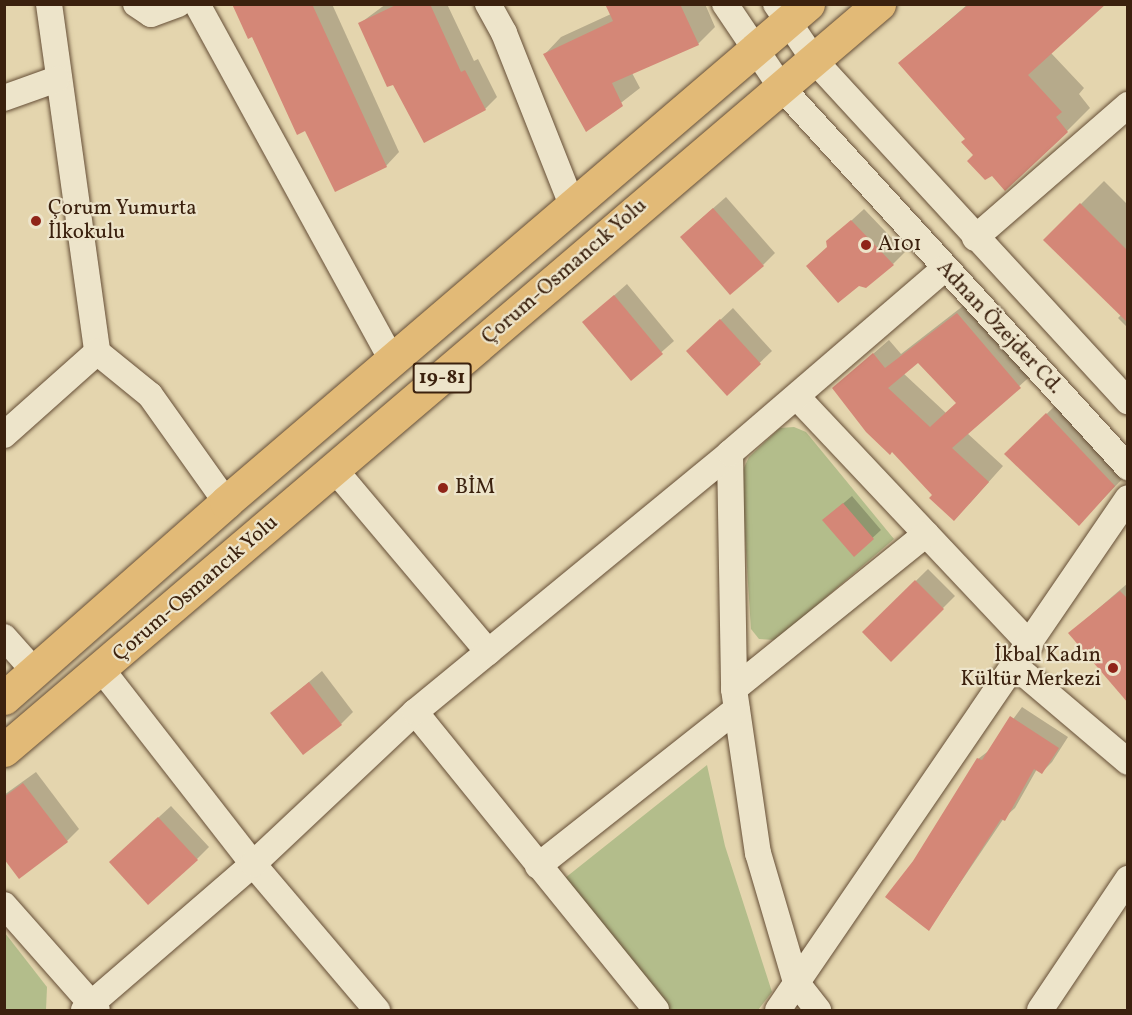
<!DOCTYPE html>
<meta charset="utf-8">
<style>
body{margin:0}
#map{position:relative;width:1132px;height:1015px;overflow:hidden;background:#e4d5ae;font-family:Vollkorn,serif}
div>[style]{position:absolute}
.green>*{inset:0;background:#b3bd8b}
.shadow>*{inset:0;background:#0003}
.building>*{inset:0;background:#d48777}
.roads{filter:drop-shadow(0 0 2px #654e36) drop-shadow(0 0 2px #654e36)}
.minor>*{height:26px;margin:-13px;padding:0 13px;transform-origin:13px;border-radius:13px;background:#ede4ca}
.highway>*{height:33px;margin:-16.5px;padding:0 16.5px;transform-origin:16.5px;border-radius:16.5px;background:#e2ba77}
.dots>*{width:16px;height:16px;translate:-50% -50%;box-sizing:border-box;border:3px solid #ede4ca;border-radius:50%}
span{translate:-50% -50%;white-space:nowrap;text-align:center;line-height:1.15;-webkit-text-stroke:4.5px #ede4ca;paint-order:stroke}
.shield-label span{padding:2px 4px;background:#ede4ca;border:2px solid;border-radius:4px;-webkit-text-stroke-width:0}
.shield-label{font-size:20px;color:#3b210e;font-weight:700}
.poi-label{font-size:21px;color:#3b210e}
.left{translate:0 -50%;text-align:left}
.right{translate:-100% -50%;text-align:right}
.street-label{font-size:21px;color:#3b210e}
.frame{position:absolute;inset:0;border:6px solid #3b210e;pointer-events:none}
</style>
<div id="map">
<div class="green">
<i style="clip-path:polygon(794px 427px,806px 432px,894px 539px,776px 640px,759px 639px,751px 629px,741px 474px,749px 457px,780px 428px)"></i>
<i style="clip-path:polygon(707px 765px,725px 846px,772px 992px,758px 1010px,667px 1010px,560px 882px)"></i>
<i style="clip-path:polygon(5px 933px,47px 987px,46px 1010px,5px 1010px)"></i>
</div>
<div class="shadow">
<i style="clip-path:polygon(234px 4px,332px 4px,399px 152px,386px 166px,306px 129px)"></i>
<i style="clip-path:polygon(386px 4px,447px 4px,474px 61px,478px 59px,497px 97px,485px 109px,359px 24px)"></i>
<i style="clip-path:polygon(612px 4px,705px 4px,715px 27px,698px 44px,632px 73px,640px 88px,586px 130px,545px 54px,561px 37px,611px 14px)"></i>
<i style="clip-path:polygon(968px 4px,1105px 4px,1051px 53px,1084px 88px,1079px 94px,1090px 108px,1067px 131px,975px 155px,967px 139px,900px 63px)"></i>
<i style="clip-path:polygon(1104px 181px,1128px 205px,1128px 328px,1118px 318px,1121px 315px,1045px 240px)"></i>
<i style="clip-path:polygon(726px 197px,775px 253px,763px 265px,694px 225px)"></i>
<i style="clip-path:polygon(864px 209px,905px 252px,893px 264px,829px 247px,828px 242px)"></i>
<i style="clip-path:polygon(627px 284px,674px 341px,631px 379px,584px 322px)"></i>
<i style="clip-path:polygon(evenodd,972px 299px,1035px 372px,967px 433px,1003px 466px,969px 504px,934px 495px,834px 388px,889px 340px,901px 354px,972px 299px,918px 360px,958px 402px,946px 413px,903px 373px,918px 360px)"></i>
<i style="clip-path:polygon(733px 308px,772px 351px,727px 394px,700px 339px)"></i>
<i style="clip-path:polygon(1070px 391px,1128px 473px,1079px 524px,1006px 454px)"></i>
<i style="clip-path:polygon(852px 496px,881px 530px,854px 555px,832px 513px)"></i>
<i style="clip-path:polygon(928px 569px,955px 596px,891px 660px,864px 632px)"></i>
<i style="clip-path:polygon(1128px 583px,1128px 701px,1070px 633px)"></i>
<i style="clip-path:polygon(322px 671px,353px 712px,341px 724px,272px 713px)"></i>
<i style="clip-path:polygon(1022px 707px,1068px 737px,1052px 762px,1042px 772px,1037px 769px,1015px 808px,1004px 818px,929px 929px,915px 862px,978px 759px,991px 749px)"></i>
<i style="clip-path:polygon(36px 772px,79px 829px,67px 841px,4px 857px,4px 795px)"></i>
<i style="clip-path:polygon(171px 806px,209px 847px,197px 859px,123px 850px)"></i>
</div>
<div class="building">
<i style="clip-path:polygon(232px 4px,312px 4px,387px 167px,335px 192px,305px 131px,297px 135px,252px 37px,248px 39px)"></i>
<i style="clip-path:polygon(398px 4px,430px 4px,461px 72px,465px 70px,486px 110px,424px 143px,393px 85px,387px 87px,358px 23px)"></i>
<i style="clip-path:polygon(605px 4px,680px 4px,699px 45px,612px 83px,623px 106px,586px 132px,543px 54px,613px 21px)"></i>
<i style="clip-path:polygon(969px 4px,1106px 4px,1028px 75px,1062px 112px,1056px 117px,1068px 132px,1005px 191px,992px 176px,985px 180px,967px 161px,973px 155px,961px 142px,965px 139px,898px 63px)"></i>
<i style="clip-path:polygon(1080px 203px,1128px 251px,1128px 323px,1043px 240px)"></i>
<i style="clip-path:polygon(713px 208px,764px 266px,730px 295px,680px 237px)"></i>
<i style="clip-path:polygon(851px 220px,894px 265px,866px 288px,859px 286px,838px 303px,806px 266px,827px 247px,826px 241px)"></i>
<i style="clip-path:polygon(614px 295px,663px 354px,631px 381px,582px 322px)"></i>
<i style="clip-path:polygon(evenodd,957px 313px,1021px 388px,952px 448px,989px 482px,954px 521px,929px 498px,932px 495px,892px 452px,890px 455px,866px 432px,832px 388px,873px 353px,885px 368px,957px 313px,918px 363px,956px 403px,930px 427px,888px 388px,918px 363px)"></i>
<i style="clip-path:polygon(720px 319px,761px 364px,727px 396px,686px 351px)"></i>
<i style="clip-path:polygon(1046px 413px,1115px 486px,1079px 526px,1004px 454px)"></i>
<i style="clip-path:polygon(843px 503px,874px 539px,854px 557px,822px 520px)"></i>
<i style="clip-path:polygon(915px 580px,944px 609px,891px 662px,862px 632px)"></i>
<i style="clip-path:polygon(1120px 591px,1128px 599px,1128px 703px,1068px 633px)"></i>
<i style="clip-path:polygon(309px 682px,342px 725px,303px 755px,270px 713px)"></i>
<i style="clip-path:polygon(1010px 716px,1059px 748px,1042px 774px,1034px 769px,1005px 821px,1001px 819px,929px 931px,885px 897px,913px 861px,977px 758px,982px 760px)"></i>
<i style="clip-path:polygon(23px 783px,68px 842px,19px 879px,4px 859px,4px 797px)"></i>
<i style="clip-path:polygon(158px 817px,198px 860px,148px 905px,109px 862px)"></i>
</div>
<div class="roads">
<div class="minor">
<i style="left:49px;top:4px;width:351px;rotate:82.1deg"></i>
<i style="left:97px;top:352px;width:68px;rotate:39.1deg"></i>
<i style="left:150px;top:395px;width:131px;rotate:54.6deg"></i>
<i style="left:136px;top:4px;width:18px;rotate:34deg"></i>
<i style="left:151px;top:14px;width:29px;rotate:-20deg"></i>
<i style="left:197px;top:4px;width:408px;rotate:61.3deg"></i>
<i style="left:488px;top:4px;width:33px;rotate:61deg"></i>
<i style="left:504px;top:33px;width:187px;rotate:68.4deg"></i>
<i style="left:725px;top:4px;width:100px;rotate:56deg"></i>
<i style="left:781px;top:87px;width:515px;rotate:47.6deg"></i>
<i style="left:776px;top:4px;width:68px;rotate:55.8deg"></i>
<i style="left:814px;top:60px;width:464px;rotate:47.4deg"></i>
<i style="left:4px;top:98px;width:56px;rotate:-19.7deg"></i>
<i style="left:975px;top:238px;width:203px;rotate:-41deg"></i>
<i style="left:797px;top:397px;width:340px;rotate:46.7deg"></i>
<i style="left:4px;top:435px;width:125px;rotate:-41.7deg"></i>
<i style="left:730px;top:453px;width:236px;rotate:89deg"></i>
<i style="left:734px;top:689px;width:166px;rotate:81.7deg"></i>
<i style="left:758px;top:853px;width:134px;rotate:73.6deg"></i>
<i style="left:796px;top:982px;width:36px;rotate:52deg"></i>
<i style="left:335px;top:470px;width:238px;rotate:49.9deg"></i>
<i style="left:4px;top:637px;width:48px;rotate:48.4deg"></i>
<i style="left:1015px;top:666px;width:148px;rotate:40.3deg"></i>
<i style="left:102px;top:670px;width:246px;rotate:52.1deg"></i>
<i style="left:253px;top:864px;width:192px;rotate:49.7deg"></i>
<i style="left:734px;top:689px;width:247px;rotate:-38.9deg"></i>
<i style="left:415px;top:712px;width:383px;rotate:51deg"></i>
<i style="left:538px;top:866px;width:253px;rotate:-38.3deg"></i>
<i style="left:4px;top:905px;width:140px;rotate:48.5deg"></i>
<i style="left:84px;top:1010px;width:223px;rotate:-40.8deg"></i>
<i style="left:253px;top:864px;width:222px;rotate:-43.2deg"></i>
<i style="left:415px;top:712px;width:408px;rotate:-39.4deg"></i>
<i style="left:730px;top:453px;width:282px;rotate:-40.7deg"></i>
<i style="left:778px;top:1010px;width:620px;rotate:-55.64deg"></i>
<i style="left:1040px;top:1010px;width:158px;rotate:-56.1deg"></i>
</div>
<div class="highway">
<i style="left:4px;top:698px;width:296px;rotate:-41.4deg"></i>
<i style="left:226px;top:502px;width:766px;rotate:-40.55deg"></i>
<i style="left:4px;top:750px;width:1150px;rotate:-40.45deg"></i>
</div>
</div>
<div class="dots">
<i style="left:36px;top:221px;background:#8f2418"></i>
<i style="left:866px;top:245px;background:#8f2418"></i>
<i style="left:443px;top:488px;background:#8f2418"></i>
<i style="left:1113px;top:668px;background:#8f2418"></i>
</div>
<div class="shield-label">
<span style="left:442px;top:378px">19-81</span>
</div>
<div class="poi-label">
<span class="left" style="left:48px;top:221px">Çorum Yumurta<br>İlkokulu</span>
<span class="left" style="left:878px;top:245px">A101</span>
<span class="left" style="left:455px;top:488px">BİM</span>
<span class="right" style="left:1101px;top:668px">İkbal Kadın<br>Kültür Merkezi</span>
</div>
<div class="street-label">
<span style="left:565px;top:272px;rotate:-41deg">Çorum-Osmancık Yolu</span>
<span style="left:999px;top:328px;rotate:47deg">Adnan Özejder Cd.</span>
<span style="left:196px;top:589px;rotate:-41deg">Çorum-Osmancık Yolu</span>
</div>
<div class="frame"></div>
</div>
